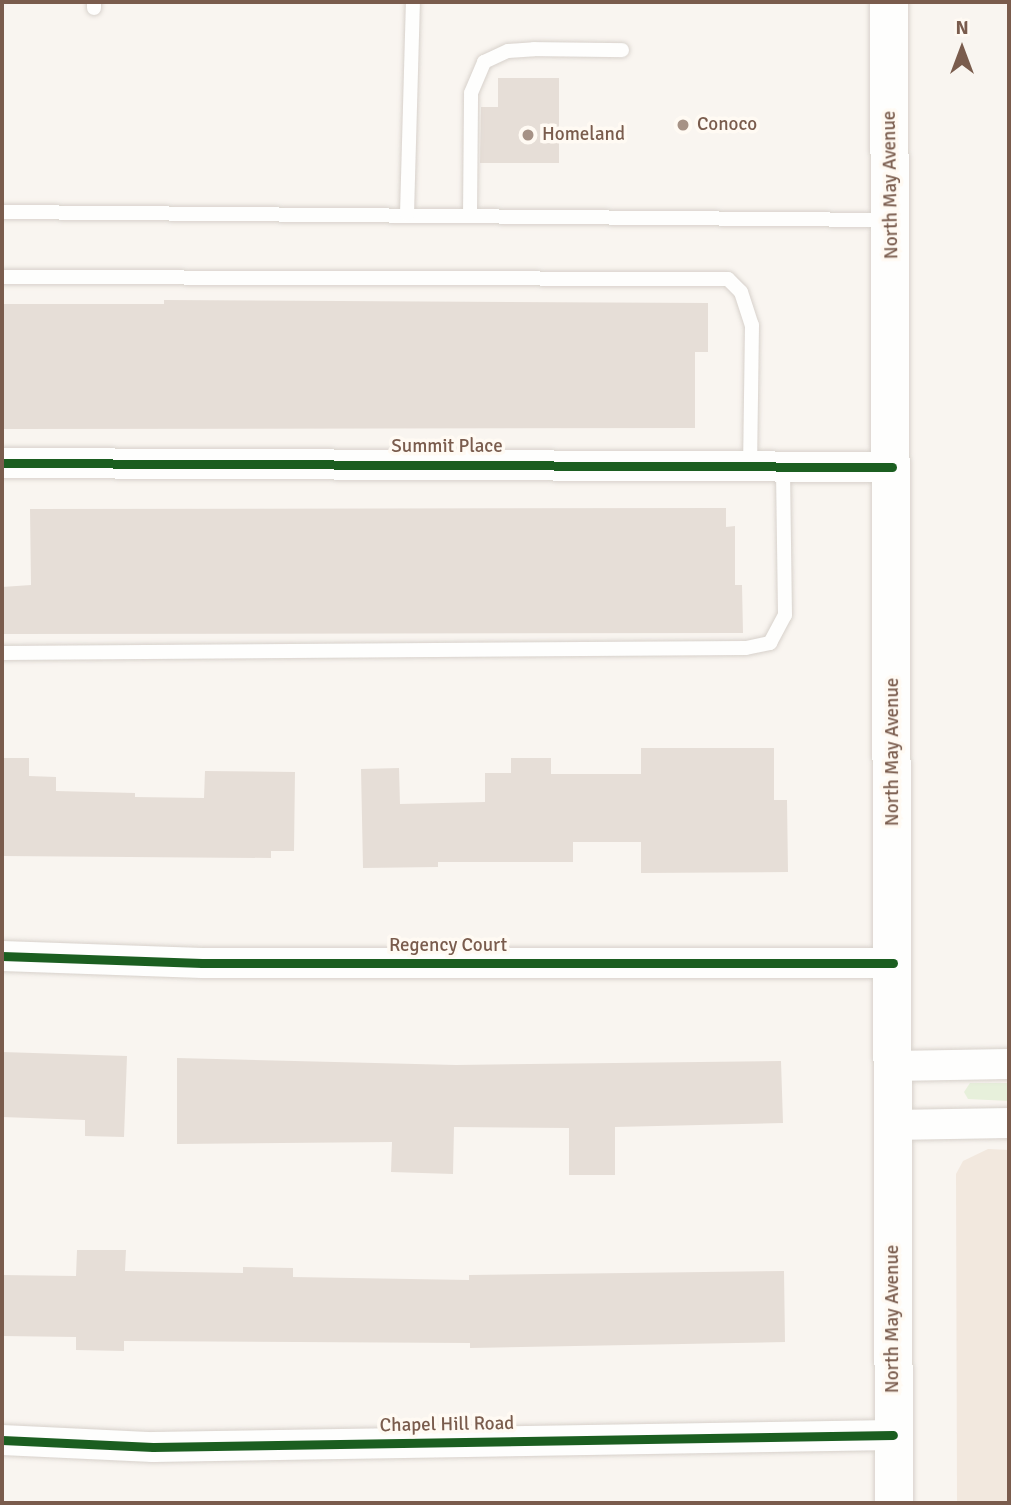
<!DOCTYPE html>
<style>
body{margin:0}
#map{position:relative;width:1011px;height:1505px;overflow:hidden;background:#f9f5f0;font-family:Signika,sans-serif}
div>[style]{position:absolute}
.residential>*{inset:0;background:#f2e8de}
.green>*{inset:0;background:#e7f0db}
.building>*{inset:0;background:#e6ded7}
.roads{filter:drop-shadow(0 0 2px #d7d1cb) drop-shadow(0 0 2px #d7d1cb)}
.lane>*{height:14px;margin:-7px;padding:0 7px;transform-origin:7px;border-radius:7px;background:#fefefd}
.street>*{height:30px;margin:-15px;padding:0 15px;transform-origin:15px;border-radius:15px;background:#fefefd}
.secondary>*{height:38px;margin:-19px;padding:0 19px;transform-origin:19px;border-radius:19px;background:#fefefd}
.cycleway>*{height:9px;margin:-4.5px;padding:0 4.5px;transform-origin:4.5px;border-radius:4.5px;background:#1b5e20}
.dots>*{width:19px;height:19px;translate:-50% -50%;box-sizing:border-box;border:4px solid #fffaf3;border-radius:50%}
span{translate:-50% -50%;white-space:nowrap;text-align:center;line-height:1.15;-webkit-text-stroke:7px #fffaf3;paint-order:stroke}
.poi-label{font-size:19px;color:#7a5c4d}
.left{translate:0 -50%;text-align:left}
.street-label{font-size:19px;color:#7a5c4d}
.frame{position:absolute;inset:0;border:4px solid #7a5c4d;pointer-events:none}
.north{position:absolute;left:927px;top:14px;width:70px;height:70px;-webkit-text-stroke:5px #fffaf3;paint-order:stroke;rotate:0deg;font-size:19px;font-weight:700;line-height:28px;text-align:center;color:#7a5c4d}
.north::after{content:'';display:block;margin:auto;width:24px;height:32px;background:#7a5c4d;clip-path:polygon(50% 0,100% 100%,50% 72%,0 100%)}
</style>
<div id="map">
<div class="residential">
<i style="clip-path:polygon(988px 1149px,1009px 1150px,1009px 1503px,957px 1503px,956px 1174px,963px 1161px)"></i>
</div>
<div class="green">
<i style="clip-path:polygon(970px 1083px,1009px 1083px,1009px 1101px,968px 1099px,964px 1092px)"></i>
</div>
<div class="building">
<i style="clip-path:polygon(498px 78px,559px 78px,559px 163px,480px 163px,481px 107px,498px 107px)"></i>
<i style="clip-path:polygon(164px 300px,708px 303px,708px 352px,695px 352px,695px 428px,2px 429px,2px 304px,164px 304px)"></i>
<i style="clip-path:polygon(726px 508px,726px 527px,735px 526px,735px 585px,742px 585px,743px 633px,2px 634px,2px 587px,31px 585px,30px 509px)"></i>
<i style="clip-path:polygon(641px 748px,774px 748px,774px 800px,787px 800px,788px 872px,641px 873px,641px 842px,573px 842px,573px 862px,438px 862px,438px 867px,363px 868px,361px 769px,399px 768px,400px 804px,485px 802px,485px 773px,511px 773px,511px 758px,551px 758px,551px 774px,641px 774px)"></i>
<i style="clip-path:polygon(2px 758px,29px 758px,29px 776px,56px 777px,56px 791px,135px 793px,135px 797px,204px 798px,205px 771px,295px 772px,294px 851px,271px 851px,271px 858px,2px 856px)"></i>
<i style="clip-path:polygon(2px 1052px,127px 1056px,124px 1137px,85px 1136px,85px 1120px,2px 1117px)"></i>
<i style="clip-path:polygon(177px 1058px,456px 1065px,781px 1061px,783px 1123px,615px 1127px,615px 1175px,569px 1175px,569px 1128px,454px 1127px,453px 1174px,391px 1172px,392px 1142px,177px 1144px)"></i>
<i style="clip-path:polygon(77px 1250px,126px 1250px,125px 1271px,243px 1273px,243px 1267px,293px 1268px,293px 1277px,469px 1280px,469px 1275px,784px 1271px,785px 1342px,470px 1348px,470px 1343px,124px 1341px,124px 1351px,76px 1350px,76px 1337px,2px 1336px,2px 1275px,76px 1276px)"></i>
</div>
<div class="roads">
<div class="lane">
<i style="left:94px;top:8px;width:6px;rotate:-90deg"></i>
<i style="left:2px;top:212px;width:886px;rotate:0.52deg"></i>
<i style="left:407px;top:214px;width:212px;rotate:-88.4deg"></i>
<i style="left:470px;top:215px;width:122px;rotate:-89.5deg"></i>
<i style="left:471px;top:93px;width:34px;rotate:-67deg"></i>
<i style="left:484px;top:62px;width:26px;rotate:-25deg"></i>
<i style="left:508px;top:51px;width:26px;rotate:-4deg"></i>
<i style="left:534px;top:49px;width:88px;rotate:0.7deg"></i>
<i style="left:2px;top:277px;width:726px;rotate:0.16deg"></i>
<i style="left:728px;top:279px;width:18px;rotate:45deg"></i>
<i style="left:741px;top:292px;width:35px;rotate:72deg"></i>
<i style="left:752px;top:325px;width:141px;rotate:90.8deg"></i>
<i style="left:2px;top:653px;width:744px;rotate:-0.39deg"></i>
<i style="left:746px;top:648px;width:25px;rotate:-12deg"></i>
<i style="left:770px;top:643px;width:32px;rotate:-62deg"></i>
<i style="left:785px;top:615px;width:148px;rotate:-90.8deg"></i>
</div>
<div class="street">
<i style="left:2px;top:463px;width:890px;rotate:0.26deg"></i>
<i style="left:2px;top:956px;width:200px;rotate:2deg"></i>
<i style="left:202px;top:963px;width:691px"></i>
<i style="left:893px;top:1066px;width:116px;rotate:-1deg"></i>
<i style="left:893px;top:1125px;width:116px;rotate:-1deg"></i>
<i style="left:2px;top:1440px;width:151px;rotate:2.7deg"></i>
<i style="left:153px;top:1447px;width:740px;rotate:-0.93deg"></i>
</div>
<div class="secondary">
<i style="left:889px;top:2px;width:1501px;rotate:89.81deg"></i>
</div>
</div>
<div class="cycleway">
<i style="left:2px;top:463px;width:890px;rotate:0.26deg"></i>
<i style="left:2px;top:956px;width:200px;rotate:2deg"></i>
<i style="left:202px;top:963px;width:691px"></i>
<i style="left:2px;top:1440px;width:151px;rotate:2.7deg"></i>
<i style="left:153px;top:1447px;width:740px;rotate:-0.93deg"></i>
</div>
<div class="dots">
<i style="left:683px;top:125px;background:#a69286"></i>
<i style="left:528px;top:135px;background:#a69286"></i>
</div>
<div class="poi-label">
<span class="left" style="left:697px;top:125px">Conoco</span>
<span class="left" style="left:542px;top:135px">Homeland</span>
</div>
<div class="street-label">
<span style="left:891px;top:185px;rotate:-91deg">North May Avenue</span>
<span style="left:447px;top:447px">Summit Place</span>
<span style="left:893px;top:752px;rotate:-90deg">North May Avenue</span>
<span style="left:448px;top:946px">Regency Court</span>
<span style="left:893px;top:1319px;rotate:-90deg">North May Avenue</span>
<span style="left:447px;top:1425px;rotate:-1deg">Chapel Hill Road</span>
</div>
<div class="frame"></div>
<div class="north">N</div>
</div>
